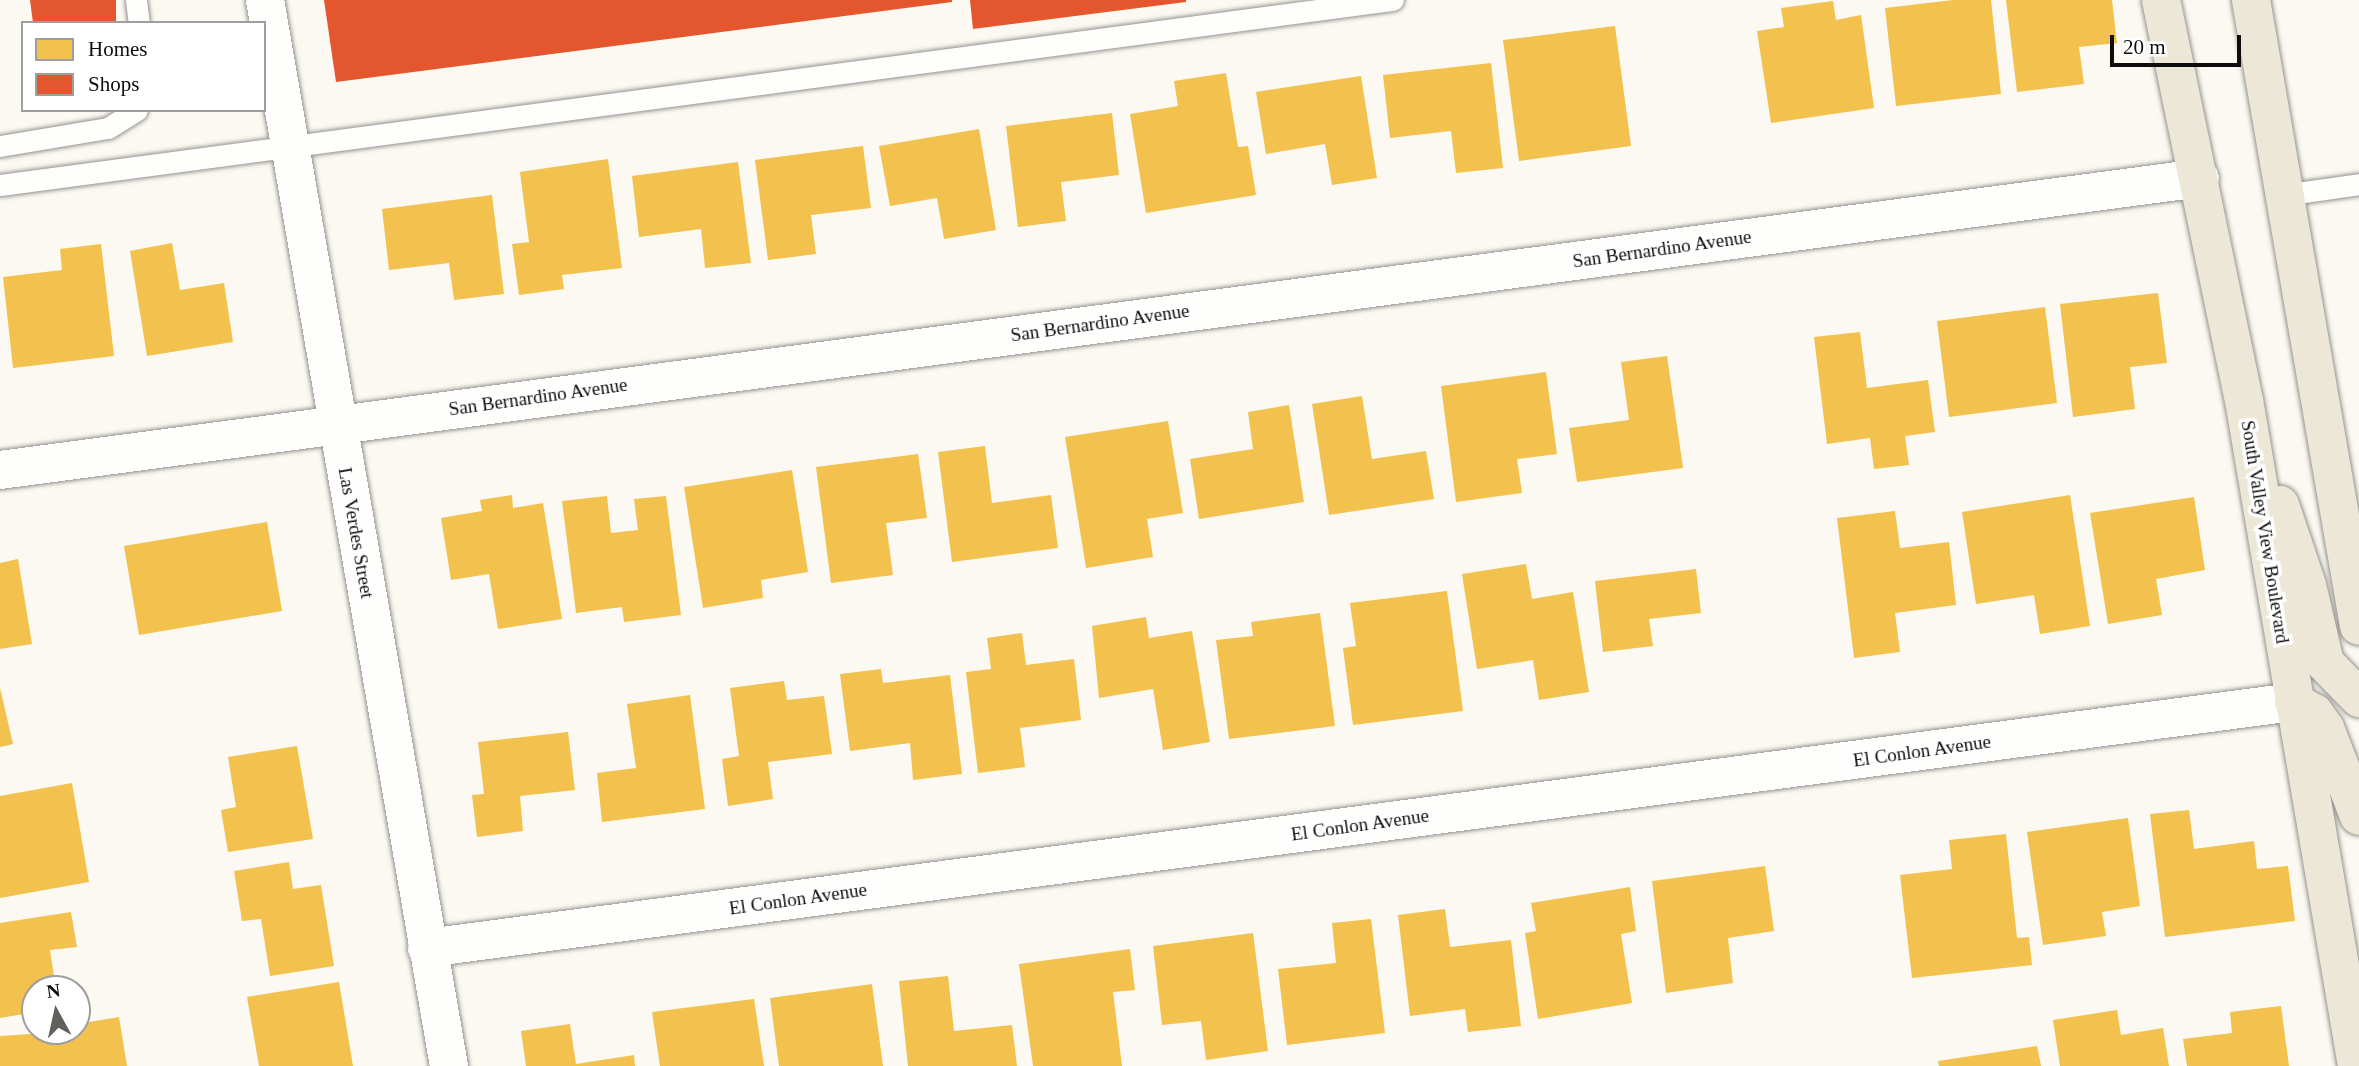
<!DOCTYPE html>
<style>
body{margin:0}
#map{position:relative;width:2359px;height:1066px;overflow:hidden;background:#fbf9f1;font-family:Georgia,serif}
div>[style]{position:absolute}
.homes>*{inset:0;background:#f2c14e}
.shops>*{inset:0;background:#e4572e}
.roads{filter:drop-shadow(0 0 2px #949390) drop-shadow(0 0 2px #949390)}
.service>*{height:21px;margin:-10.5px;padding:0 10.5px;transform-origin:10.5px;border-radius:10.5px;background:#fefefd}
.minor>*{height:38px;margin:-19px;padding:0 19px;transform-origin:19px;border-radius:19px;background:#fefefd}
.primary>*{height:38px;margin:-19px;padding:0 19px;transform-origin:19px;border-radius:19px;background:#ede7d8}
span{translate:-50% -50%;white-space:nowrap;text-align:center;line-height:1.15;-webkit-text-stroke:7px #fff;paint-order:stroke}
.street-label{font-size:19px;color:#0d0d0d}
.legend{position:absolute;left:21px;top:21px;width:245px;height:91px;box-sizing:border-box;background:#fff;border:2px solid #9e9e9e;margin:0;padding:9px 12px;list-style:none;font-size:21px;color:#0d0d0d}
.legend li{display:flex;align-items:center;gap:14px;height:35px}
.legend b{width:35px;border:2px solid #9e9e9e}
.north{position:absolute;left:21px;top:975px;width:70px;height:70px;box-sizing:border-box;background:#fff;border:2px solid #9e9e9e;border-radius:50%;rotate:352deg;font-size:19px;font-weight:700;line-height:28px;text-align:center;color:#0d0d0d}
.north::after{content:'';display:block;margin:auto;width:24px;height:32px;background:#60605d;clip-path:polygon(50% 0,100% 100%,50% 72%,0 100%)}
.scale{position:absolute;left:2110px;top:35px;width:131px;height:32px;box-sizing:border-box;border:4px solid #0d0d0d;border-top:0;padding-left:9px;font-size:21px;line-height:24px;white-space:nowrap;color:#0d0d0d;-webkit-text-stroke:5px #fff;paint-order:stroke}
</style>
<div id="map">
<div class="homes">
<i style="clip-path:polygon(1953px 0,1991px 0,2001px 94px,1896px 106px,1885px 8px)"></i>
<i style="clip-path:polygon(2006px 0,2112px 0,2117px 43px,2079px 47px,2084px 84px,2017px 92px)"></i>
<i style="clip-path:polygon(1833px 1px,1836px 20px,1861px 15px,1874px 108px,1771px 123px,1757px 31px,1784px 27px,1781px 8px)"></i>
<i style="clip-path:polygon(1615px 26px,1631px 146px,1519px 161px,1503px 40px)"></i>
<i style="clip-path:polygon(1491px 63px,1503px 168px,1456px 173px,1451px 131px,1390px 138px,1383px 75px)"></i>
<i style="clip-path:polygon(1226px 73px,1238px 147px,1248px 146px,1256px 195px,1146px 213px,1130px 114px,1178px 106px,1174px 81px)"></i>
<i style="clip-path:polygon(1361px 76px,1377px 178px,1332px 185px,1325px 144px,1266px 154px,1256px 92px)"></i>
<i style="clip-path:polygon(1112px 113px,1119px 175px,1061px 182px,1066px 221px,1018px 227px,1006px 126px)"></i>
<i style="clip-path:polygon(979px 129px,996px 230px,944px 239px,937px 198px,890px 206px,879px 146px)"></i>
<i style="clip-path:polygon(863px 146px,871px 208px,811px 215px,816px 254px,768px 260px,755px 160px)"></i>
<i style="clip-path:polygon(608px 159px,622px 268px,562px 275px,564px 289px,519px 295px,512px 244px,529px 242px,520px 172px)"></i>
<i style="clip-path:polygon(738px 162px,751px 263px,705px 268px,701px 229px,639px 237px,632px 176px)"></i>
<i style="clip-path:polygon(492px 195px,504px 294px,454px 300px,449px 263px,389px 270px,382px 209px)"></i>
<i style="clip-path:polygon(172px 243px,180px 290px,224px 283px,233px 342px,147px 356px,130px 251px)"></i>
<i style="clip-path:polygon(101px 244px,114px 356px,13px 368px,3px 277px,62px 270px,60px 249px)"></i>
<i style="clip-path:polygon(2158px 293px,2167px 363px,2130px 367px,2135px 409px,2073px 417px,2060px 304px)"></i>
<i style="clip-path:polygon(2045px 307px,2057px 403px,1949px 417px,1937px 321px)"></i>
<i style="clip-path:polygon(1860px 332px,1867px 388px,1928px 380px,1935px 432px,1905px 436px,1909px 465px,1874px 469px,1870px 438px,1827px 444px,1814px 337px)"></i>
<i style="clip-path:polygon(1667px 356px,1683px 468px,1577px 482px,1569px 428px,1629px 420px,1621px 362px)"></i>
<i style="clip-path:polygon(1546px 372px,1557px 454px,1517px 459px,1522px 493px,1456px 502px,1441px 386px)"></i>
<i style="clip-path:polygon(1362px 396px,1372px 459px,1426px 451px,1434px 499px,1329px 515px,1312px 404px)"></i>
<i style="clip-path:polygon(1289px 405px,1304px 502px,1199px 519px,1190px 459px,1253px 449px,1248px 412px)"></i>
<i style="clip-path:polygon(1168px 421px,1183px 513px,1147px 519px,1153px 557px,1086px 568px,1065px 437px)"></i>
<i style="clip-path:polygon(985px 446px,992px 503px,1051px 495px,1058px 548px,952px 562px,938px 452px)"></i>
<i style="clip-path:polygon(918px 454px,927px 518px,886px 523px,893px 575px,831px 583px,816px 467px)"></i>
<i style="clip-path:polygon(792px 470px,808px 572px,761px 580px,763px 598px,703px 608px,684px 487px)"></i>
<i style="clip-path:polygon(512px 495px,513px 508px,543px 503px,562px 619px,498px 629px,489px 574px,451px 580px,441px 518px,482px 511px,480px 500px)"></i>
<i style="clip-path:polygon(2070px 495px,2090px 626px,2040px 634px,2034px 595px,1976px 604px,1962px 512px)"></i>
<i style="clip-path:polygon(607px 496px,611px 533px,638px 530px,634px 499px,666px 496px,681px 615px,624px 622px,622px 607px,576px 613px,562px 501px)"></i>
<i style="clip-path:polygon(2194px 497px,2205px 570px,2156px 579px,2162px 615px,2108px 624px,2090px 513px)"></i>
<i style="clip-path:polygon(1895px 511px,1900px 548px,1949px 542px,1956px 605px,1895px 613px,1900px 652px,1854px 658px,1837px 518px)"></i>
<i style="clip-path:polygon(267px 522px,282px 611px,139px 635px,124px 546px)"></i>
<i style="clip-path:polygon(18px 559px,32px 644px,0 649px,0 563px)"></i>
<i style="clip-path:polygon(1526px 564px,1532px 599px,1573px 592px,1589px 692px,1539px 700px,1533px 660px,1477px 669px,1462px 574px)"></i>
<i style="clip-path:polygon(1696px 569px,1701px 613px,1649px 619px,1653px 646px,1603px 652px,1595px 581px)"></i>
<i style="clip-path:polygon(1447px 591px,1463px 711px,1353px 725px,1343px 648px,1356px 646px,1350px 603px)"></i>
<i style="clip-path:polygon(1320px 613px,1335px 726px,1229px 739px,1216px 640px,1253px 636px,1251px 622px)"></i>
<i style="clip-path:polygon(1146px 617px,1149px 638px,1192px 631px,1210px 742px,1163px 750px,1153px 689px,1099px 698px,1092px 626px)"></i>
<i style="clip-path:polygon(1022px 633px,1026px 665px,1074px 659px,1081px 720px,1020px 728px,1025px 767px,978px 773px,966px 672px,991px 669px,987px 638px)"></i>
<i style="clip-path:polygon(881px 669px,883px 683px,950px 675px,962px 774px,913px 780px,910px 743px,850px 751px,840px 674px)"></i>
<i style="clip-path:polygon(784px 681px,787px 700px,824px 696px,832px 754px,768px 762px,773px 799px,728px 806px,722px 759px,739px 756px,730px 688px)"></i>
<i style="clip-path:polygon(0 688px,13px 744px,0 747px)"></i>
<i style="clip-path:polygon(690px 695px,705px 809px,602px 822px,597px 773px,636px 768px,627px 704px)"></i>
<i style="clip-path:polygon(568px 732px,575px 790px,520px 796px,523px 831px,477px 837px,472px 795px,484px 794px,478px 742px)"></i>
<i style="clip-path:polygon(297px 746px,313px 839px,228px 852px,221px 810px,236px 807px,228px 757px)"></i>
<i style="clip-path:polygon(72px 783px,89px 882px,0 898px,0 796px)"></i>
<i style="clip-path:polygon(2189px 810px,2194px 849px,2254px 841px,2257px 869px,2288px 866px,2295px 921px,2165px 937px,2150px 814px)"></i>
<i style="clip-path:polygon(2128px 818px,2140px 906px,2102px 912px,2106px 936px,2043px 945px,2027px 832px)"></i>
<i style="clip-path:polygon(2006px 834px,2017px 938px,2029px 937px,2032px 965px,1912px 978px,1900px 875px,1952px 869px,1949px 840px)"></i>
<i style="clip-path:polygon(289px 862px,293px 889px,321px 885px,334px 966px,270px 976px,261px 919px,242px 921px,234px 871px)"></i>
<i style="clip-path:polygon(1765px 866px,1774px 931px,1728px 938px,1733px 983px,1666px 993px,1652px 881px)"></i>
<i style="clip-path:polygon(1630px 887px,1636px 931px,1621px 934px,1632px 1003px,1538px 1019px,1525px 933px,1536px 931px,1531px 903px)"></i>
<i style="clip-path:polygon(1445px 909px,1450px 947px,1511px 940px,1521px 1026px,1468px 1032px,1465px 1009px,1410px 1016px,1398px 915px)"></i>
<i style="clip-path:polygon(71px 912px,77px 947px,50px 950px,56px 989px,35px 989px,35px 1012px,0 1018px,0 923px)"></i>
<i style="clip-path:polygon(1371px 919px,1385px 1033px,1287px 1045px,1278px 969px,1336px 963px,1332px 923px)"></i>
<i style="clip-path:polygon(1253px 933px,1268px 1051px,1206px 1060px,1201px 1021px,1162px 1025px,1153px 946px)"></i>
<i style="clip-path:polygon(1130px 949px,1135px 990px,1113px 992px,1122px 1066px,1033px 1066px,1019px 964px)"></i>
<i style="clip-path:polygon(948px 976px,954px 1031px,1012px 1025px,1017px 1066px,908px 1066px,899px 981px)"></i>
<i style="clip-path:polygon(339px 982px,353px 1066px,259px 1066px,247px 997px)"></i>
<i style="clip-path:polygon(872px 984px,883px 1066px,779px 1066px,770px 998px)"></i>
<i style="clip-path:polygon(754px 999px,764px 1066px,660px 1066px,652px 1012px)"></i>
<i style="clip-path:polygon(2281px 1006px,2289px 1066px,2187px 1066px,2183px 1039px,2232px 1033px,2230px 1012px)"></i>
<i style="clip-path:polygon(2117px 1010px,2121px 1035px,2163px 1028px,2169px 1066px,2060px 1066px,2053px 1020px)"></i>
<i style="clip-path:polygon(119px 1017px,127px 1066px,0 1066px,0 1036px,77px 1031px,77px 1024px)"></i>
<i style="clip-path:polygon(570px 1024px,576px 1064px,634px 1055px,635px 1066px,526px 1066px,521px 1031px)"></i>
<i style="clip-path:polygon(2037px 1046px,2041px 1066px,1939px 1066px,1938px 1061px)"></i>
</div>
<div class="shops">
<i style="clip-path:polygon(30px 0,116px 0,116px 23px,33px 23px)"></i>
<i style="clip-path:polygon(324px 0,952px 0,952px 2px,336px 82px)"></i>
<i style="clip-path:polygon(970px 0,1186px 0,1186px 2px,973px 29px)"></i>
</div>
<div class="roads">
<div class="service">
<i style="left:136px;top:0;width:23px;rotate:83deg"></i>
<i style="left:0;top:146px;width:109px;rotate:-9.5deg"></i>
<i style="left:108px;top:128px;width:34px;rotate:-32deg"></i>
<i style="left:0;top:185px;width:1405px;rotate:-7.57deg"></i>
<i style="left:2283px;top:195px;width:77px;rotate:-8.2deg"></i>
</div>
<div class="minor">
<i style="left:265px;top:0;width:1082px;rotate:80.21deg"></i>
<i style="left:0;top:470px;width:2219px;rotate:-7.56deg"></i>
<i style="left:427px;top:948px;width:1883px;rotate:-7.51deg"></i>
</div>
<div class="primary">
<i style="left:2161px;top:0;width:409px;rotate:78.3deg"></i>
<i style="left:2244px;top:400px;width:676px;rotate:80.37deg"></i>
<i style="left:2251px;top:0;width:635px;rotate:80.21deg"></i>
<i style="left:2280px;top:505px;width:84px;rotate:71.4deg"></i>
<i style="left:2307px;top:585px;width:80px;rotate:77deg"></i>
<i style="left:2325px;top:663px;width:49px;rotate:45.8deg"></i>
<i style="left:2294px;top:702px;width:23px;rotate:29deg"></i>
<i style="left:2314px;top:713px;width:19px;rotate:54deg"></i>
<i style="left:2325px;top:728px;width:94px;rotate:68.9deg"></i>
</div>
</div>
<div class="street-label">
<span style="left:1662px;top:249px;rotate:-8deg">San Bernardino Avenue</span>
<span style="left:1100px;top:323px;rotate:-8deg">San Bernardino Avenue</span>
<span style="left:538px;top:397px;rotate:-8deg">San Bernardino Avenue</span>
<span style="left:2265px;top:532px;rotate:81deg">South Valley View Boulevard</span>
<span style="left:356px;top:533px;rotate:80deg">Las Verdes Street</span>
<span style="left:1922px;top:751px;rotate:-8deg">El Conlon Avenue</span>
<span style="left:1360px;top:825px;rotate:-8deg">El Conlon Avenue</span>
<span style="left:798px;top:899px;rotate:-8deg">El Conlon Avenue</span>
</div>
<ul class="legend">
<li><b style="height:19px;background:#f2c14e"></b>Homes</li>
<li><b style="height:19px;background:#e4572e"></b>Shops</li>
</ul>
<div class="north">N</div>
<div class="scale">20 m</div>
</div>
